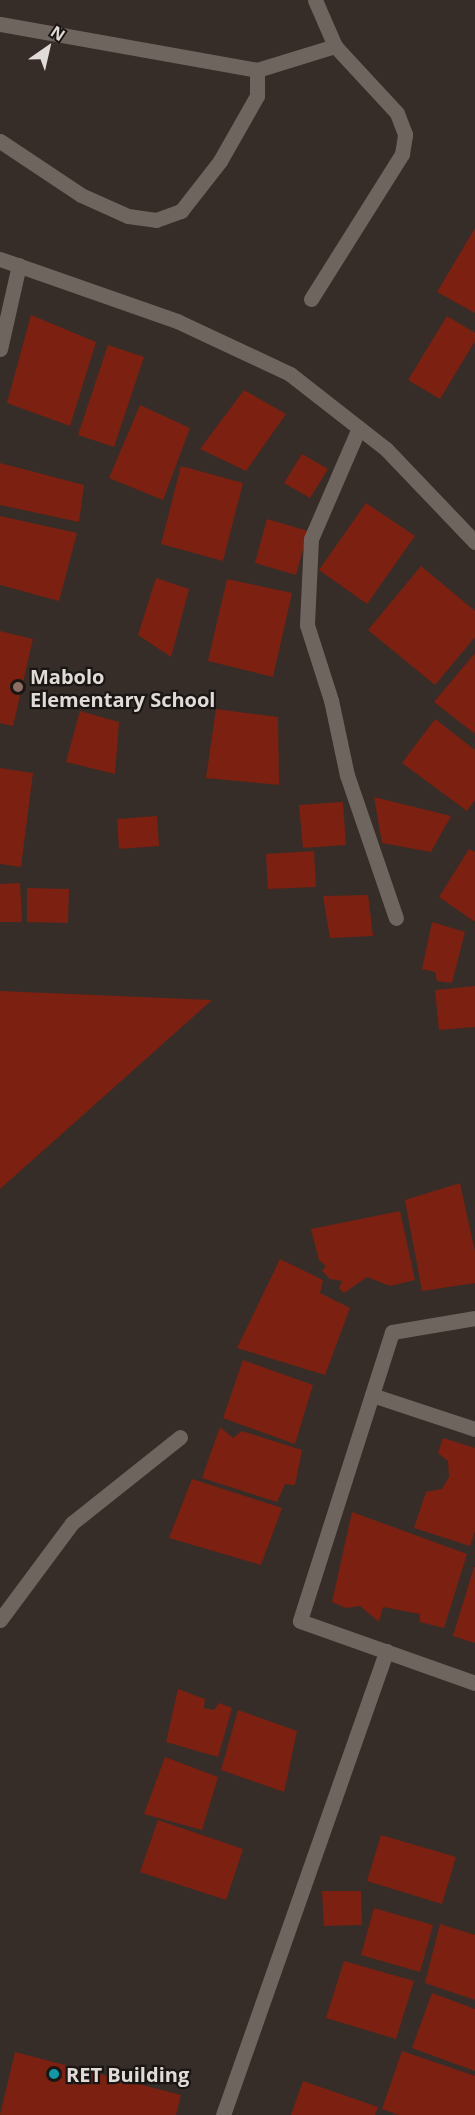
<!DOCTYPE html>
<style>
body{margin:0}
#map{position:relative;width:475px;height:2115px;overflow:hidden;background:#362d28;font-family:"Open Sans",sans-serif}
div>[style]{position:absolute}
.building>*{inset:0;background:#7c2011}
.service>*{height:15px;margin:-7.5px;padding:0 7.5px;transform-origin:7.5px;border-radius:7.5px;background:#6f655f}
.minor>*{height:15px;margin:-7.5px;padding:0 7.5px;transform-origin:7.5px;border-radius:7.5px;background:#6f655f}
.tertiary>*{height:15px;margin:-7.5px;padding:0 7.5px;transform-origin:7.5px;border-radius:7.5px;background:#6f655f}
.dots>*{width:16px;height:16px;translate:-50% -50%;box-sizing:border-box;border:3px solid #1a1614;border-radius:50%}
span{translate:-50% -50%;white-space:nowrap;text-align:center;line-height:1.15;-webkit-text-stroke:4.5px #1a1614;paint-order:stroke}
.poi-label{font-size:20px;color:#e1dbd8;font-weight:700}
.left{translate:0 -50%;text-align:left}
.north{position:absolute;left:18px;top:18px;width:60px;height:60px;-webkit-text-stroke:4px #1a1614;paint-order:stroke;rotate:34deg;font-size:16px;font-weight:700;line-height:24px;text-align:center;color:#e1dbd8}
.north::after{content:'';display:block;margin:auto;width:21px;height:27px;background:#e1dbd8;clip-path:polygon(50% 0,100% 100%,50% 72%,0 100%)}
</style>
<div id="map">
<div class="building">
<i style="clip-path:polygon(475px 228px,475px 313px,437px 292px)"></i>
<i style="clip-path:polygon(31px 315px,96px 342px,70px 426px,7px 403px)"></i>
<i style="clip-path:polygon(447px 316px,475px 333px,475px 341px,440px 399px,408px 380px)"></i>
<i style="clip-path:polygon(108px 345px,144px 357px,114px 447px,78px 435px)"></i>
<i style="clip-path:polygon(244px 390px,286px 414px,246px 471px,200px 449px)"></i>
<i style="clip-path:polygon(140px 405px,190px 428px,163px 500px,109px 478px)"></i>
<i style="clip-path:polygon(302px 454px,328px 469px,310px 498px,284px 483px)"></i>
<i style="clip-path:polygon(0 463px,84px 485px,79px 522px,0 505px)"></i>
<i style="clip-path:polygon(181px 466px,243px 483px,223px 561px,161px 544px)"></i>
<i style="clip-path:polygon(366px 503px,415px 536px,367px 604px,319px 570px)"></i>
<i style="clip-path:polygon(0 516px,77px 533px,59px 601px,0 585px)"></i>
<i style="clip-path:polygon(267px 519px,308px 531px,296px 575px,255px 563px)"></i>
<i style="clip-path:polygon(421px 566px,475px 611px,475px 637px,435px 685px,368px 630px)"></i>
<i style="clip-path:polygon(156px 578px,189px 589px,171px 657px,138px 635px)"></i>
<i style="clip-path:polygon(227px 579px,292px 593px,273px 677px,208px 661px)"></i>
<i style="clip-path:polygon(0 631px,33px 639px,13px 726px,0 723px)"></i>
<i style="clip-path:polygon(475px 653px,475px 734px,434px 702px)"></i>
<i style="clip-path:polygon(216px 709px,278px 717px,279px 785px,206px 778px)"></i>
<i style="clip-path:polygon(80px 711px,119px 722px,115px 774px,66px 762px)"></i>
<i style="clip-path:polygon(435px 719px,475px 750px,475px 800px,467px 811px,402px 763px)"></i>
<i style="clip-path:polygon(0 768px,33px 773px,21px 867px,0 864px)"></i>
<i style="clip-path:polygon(374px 797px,451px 816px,431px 852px,382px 843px)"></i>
<i style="clip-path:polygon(343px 802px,346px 845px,303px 848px,299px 805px)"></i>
<i style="clip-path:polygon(157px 816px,159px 846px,119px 849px,117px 819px)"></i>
<i style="clip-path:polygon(469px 849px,475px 852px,475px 922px,439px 897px)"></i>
<i style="clip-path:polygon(314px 851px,316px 887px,268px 889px,266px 854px)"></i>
<i style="clip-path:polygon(20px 883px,22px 922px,0 922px,0 884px)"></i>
<i style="clip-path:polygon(27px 888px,69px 889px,68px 923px,27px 922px)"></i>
<i style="clip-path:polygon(368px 895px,373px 936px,330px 938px,323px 896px)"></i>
<i style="clip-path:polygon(432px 922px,465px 932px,452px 983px,437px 981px,435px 972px,422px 969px)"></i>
<i style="clip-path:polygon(475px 986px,475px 1027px,439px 1030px,435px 990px)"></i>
<i style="clip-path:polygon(0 991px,212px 1000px,0 1189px)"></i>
<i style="clip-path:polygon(460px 1183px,475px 1252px,475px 1283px,422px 1291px,405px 1200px)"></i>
<i style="clip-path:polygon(400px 1211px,415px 1280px,390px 1286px,367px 1277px,344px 1293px,339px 1288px,342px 1281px,330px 1279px,322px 1271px,326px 1266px,319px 1260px,311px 1229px)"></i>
<i style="clip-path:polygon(280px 1259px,323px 1280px,320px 1293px,350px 1308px,325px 1375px,237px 1348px)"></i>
<i style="clip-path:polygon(243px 1360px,313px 1385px,295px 1444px,223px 1418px)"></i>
<i style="clip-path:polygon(220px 1427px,233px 1438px,242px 1431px,302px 1450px,295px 1485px,285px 1484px,277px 1502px,202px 1478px)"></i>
<i style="clip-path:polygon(443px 1438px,475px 1448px,475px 1531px,470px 1546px,414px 1528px,426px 1492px,442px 1489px,449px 1477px,448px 1461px,438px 1453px)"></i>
<i style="clip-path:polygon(192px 1479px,282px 1508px,261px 1565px,169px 1538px)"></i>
<i style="clip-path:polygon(352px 1512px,467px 1554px,444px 1628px,420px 1622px,420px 1614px,383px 1607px,379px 1622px,360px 1606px,346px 1608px,332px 1602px)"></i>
<i style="clip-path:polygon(474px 1567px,475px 1567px,475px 1643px,453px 1636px)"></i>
<i style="clip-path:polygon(178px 1689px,205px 1699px,204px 1708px,214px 1710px,219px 1703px,232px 1708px,218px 1757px,166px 1742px)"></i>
<i style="clip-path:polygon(238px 1710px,297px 1731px,284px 1792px,221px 1770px)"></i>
<i style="clip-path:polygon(165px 1757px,218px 1777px,202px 1830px,144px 1814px)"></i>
<i style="clip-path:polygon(158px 1820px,243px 1849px,226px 1900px,140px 1872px)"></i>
<i style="clip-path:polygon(381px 1835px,456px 1857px,442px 1904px,367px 1881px)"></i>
<i style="clip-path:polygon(322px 1891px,361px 1891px,362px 1925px,324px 1926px)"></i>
<i style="clip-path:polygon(374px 1908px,433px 1925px,420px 1972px,361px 1955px)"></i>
<i style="clip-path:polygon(440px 1924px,475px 1935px,475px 2000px,425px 1983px)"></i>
<i style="clip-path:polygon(344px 1961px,414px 1981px,396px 2039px,326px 2018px)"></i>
<i style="clip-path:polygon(432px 1993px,475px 2009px,475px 2071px,412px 2048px)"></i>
<i style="clip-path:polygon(402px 2051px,475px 2076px,475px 2115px,399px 2115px,382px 2109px)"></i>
<i style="clip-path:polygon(15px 2052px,181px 2095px,176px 2115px,0 2115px)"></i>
<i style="clip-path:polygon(303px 2081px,378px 2107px,375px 2115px,291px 2115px)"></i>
</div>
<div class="service">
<i style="left:0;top:1620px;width:121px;rotate:-53.4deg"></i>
<i style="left:72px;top:1523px;width:138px;rotate:-38.5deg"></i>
</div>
<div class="minor">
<i style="left:0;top:24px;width:261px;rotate:10.1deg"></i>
<i style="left:257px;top:70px;width:82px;rotate:-17.1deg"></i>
<i style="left:0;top:141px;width:97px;rotate:33.7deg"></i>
<i style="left:81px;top:195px;width:51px;rotate:24.1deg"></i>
<i style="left:128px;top:216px;width:28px;rotate:8deg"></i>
<i style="left:156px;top:220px;width:27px;rotate:-20deg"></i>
<i style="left:181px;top:211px;width:63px;rotate:-52deg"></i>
<i style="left:220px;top:161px;width:75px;rotate:-60.4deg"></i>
<i style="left:257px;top:96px;width:26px;rotate:-90deg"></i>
<i style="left:311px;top:299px;width:171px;rotate:-57.9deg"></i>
<i style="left:402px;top:154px;width:20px;rotate:-81deg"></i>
<i style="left:405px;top:134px;width:22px;rotate:-111deg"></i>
<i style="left:397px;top:113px;width:91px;rotate:-132.8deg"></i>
<i style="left:335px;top:46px;width:50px;rotate:-113.5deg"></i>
<i style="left:0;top:349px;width:86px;rotate:-77.3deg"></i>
<i style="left:359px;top:428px;width:121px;rotate:113.4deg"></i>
<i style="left:311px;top:539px;width:86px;rotate:92.7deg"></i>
<i style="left:307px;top:625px;width:79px;rotate:72.3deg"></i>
<i style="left:331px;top:700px;width:77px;rotate:78deg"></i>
<i style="left:347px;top:775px;width:151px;rotate:71.1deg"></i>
<i style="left:475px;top:1318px;width:84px;rotate:170.4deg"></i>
<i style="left:392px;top:1332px;width:303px;rotate:107.7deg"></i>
<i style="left:300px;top:1621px;width:186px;rotate:19.5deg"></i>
<i style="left:372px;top:1395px;width:108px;rotate:18.3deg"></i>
<i style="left:223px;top:2115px;width:492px;rotate:-70.6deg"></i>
</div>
<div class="tertiary">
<i style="left:0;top:259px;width:188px;rotate:19.3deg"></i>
<i style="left:177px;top:321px;width:125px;rotate:25.1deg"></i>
<i style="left:290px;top:374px;width:122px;rotate:38deg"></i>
<i style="left:386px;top:449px;width:129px;rotate:46.3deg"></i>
</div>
<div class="dots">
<i style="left:18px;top:687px;background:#8d6e63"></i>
<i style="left:54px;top:2074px;background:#0f9aa8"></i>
</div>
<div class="poi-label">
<span class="left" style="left:30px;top:688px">Mabolo<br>Elementary School</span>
<span class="left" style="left:66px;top:2074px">RET Building</span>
</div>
<div class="north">N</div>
</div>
